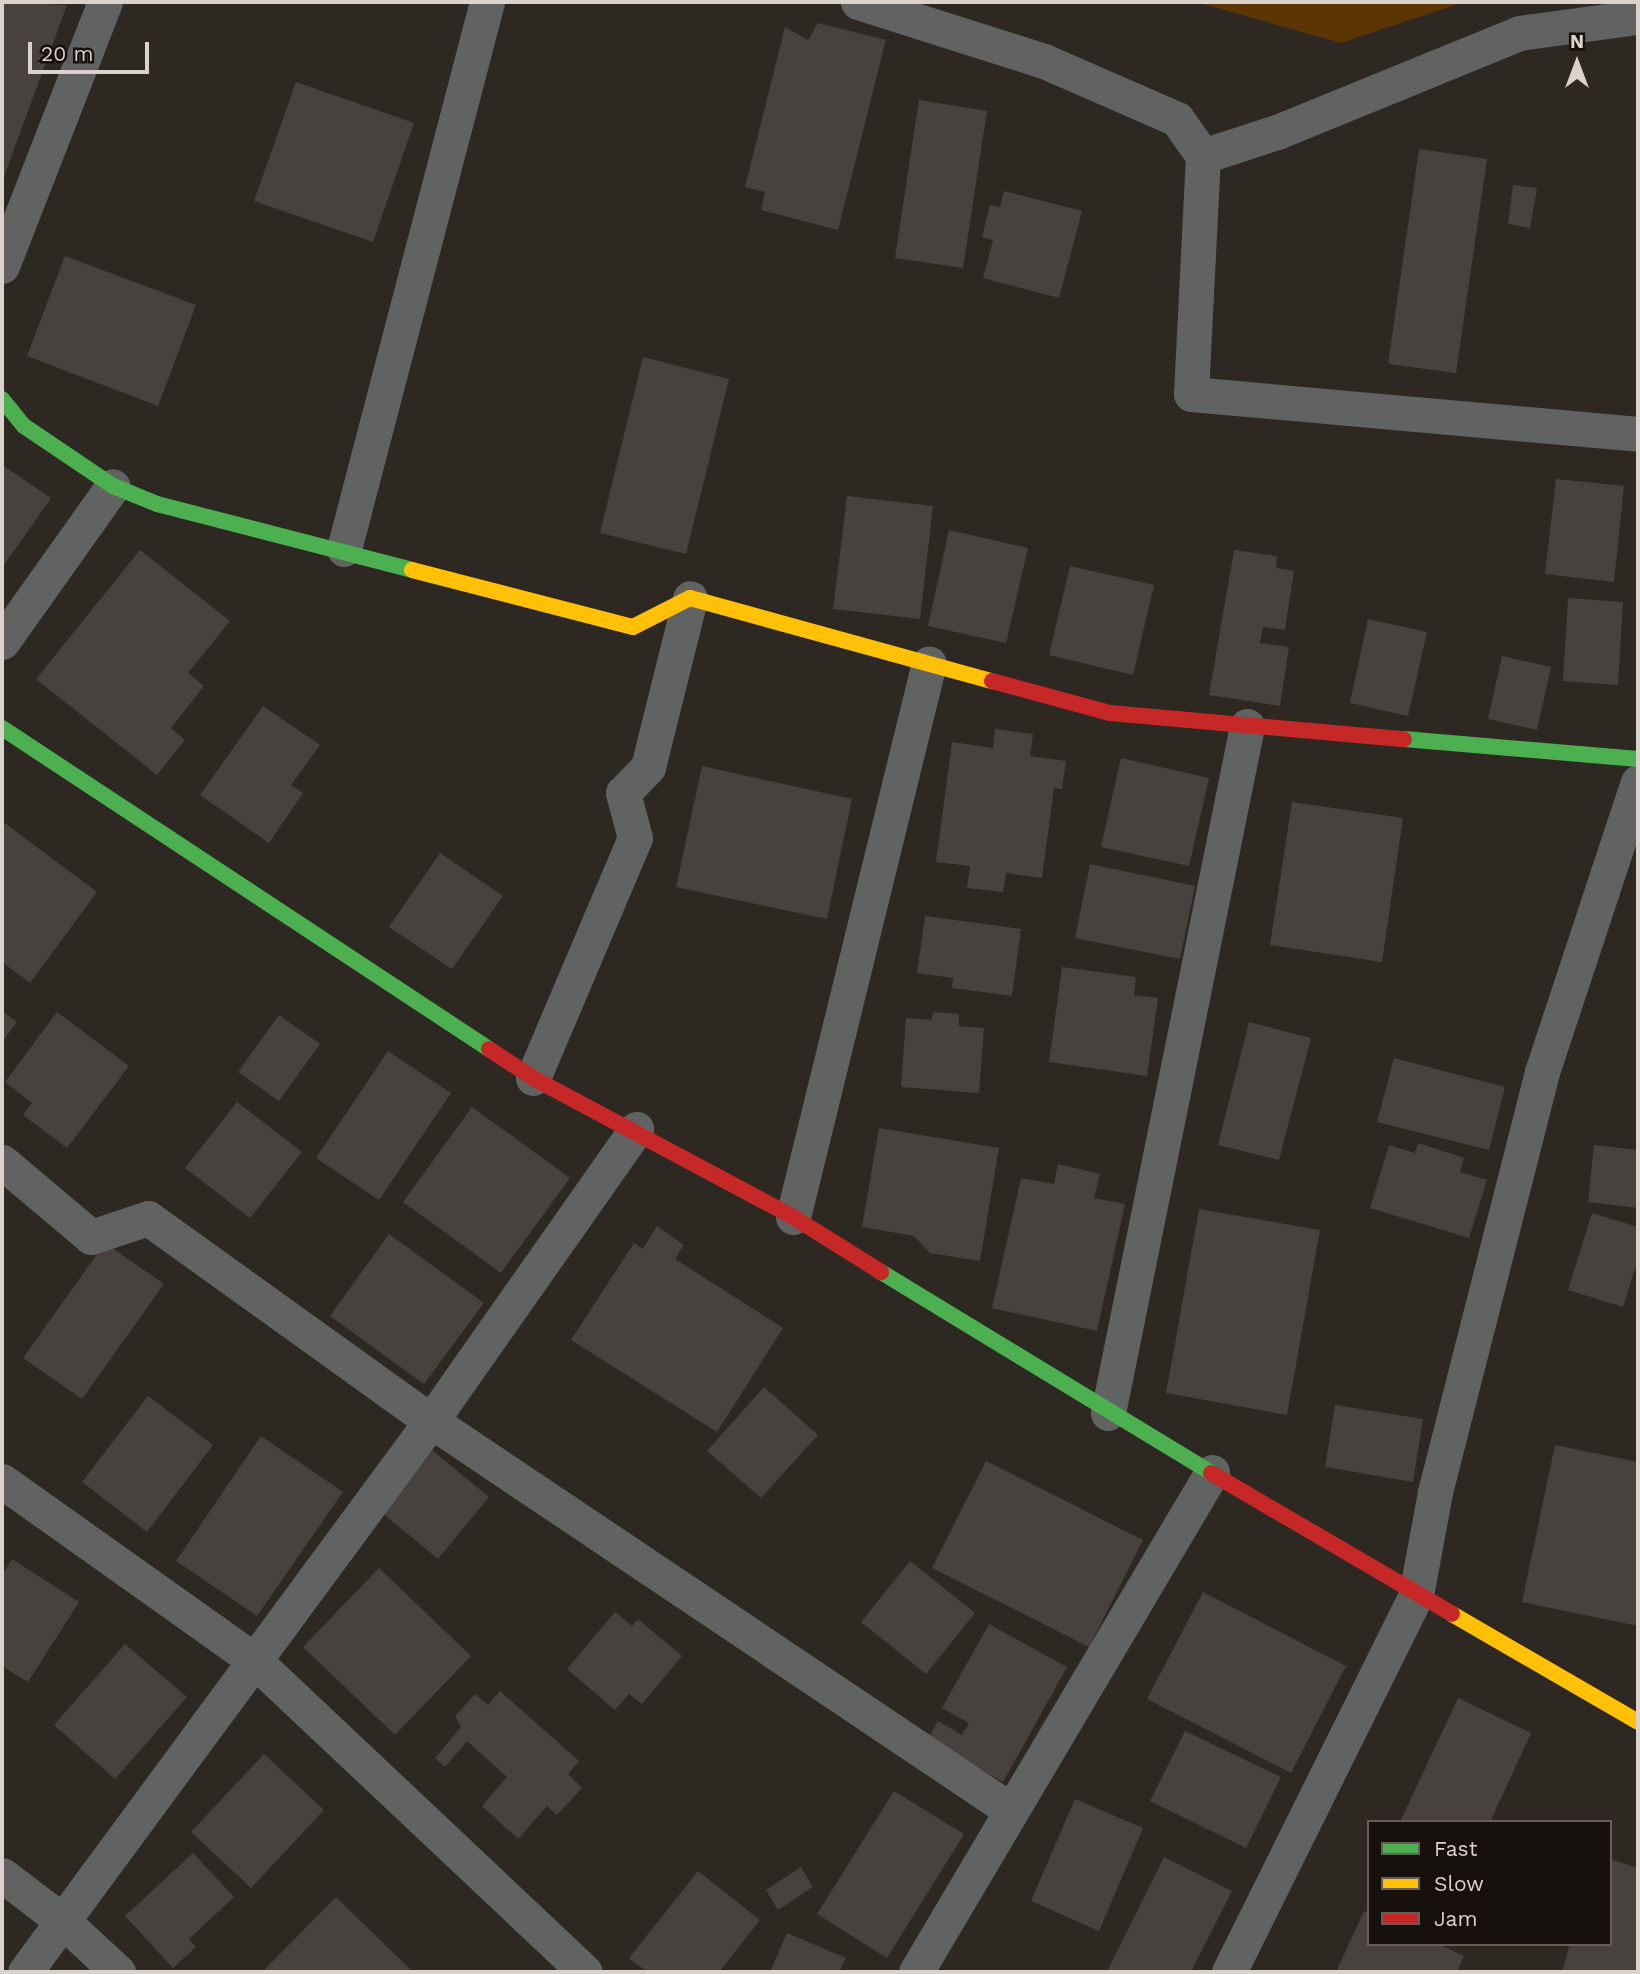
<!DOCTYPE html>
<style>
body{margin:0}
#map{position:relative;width:1640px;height:1974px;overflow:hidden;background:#2e2822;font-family:"Work Sans",sans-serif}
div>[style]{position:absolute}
.green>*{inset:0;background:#5d3505}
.building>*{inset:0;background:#47423e}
.street>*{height:35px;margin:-17.5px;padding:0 17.5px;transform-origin:17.5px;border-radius:17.5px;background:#616363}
.fast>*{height:16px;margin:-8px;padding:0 8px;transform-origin:8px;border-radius:8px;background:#4caf50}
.slow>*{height:16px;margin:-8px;padding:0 8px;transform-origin:8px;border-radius:8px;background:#ffc107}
.jam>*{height:16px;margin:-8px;padding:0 8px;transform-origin:8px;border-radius:8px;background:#c62828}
span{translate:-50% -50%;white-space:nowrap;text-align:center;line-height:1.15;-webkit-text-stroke:7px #17110d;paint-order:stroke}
.frame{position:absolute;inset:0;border:4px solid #dad2cb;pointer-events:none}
.legend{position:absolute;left:1367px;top:1820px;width:245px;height:126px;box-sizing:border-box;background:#17110d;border:2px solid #655e59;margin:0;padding:9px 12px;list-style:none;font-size:21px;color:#dad2cb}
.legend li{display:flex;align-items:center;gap:14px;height:35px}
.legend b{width:35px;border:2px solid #655e59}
.north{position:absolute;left:1542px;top:28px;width:70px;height:70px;-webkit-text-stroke:5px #17110d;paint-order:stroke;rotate:0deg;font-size:19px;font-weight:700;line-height:28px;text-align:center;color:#dad2cb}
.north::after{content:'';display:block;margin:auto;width:24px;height:32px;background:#dad2cb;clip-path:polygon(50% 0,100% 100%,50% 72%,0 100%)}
.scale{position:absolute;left:28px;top:42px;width:121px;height:32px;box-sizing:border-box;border:4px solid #dad2cb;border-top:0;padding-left:9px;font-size:21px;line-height:24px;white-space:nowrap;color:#dad2cb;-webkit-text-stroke:5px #17110d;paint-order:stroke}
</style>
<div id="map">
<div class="green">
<i style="clip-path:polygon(1196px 2px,1464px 2px,1341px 43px)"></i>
</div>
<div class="building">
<i style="clip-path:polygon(2px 2px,67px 5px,2px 182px)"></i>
<i style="clip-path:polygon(818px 23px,886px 40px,838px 230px,761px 210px,765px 192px,745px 187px,785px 27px,808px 40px)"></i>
<i style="clip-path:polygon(296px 82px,414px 123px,373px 242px,254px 201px)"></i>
<i style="clip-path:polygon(919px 100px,987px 111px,963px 268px,895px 258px)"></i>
<i style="clip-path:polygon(1419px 149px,1487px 159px,1456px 373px,1388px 364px)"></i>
<i style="clip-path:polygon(1513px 185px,1537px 188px,1530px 228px,1508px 224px)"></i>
<i style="clip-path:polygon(1004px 191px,1082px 211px,1059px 298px,983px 278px,993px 240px,982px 237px,990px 205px,1000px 207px)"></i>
<i style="clip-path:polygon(65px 256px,196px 305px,158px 406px,27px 356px)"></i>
<i style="clip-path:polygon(643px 357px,729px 379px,686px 554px,600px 533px)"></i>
<i style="clip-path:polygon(2px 465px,51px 498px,2px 568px)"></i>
<i style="clip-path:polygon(1556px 479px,1624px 486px,1614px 582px,1545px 574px)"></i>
<i style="clip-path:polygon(847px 496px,933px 506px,920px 619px,833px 609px)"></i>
<i style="clip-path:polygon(949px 530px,1028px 548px,1006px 643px,928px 626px)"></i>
<i style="clip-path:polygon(140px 550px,230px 621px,188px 673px,204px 686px,171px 728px,185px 740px,157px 775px,36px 679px)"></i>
<i style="clip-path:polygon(1234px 550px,1277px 556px,1276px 568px,1294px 571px,1285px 630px,1263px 627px,1260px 643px,1289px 647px,1280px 706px,1209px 695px)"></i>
<i style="clip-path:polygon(1070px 566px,1154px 585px,1133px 675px,1049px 655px)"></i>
<i style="clip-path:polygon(1568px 598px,1623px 602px,1618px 685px,1563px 681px)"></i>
<i style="clip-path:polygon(1368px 619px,1427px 632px,1408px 716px,1350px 703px)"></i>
<i style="clip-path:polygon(1502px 656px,1551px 667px,1537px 730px,1488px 719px)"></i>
<i style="clip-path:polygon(263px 706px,320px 745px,291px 785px,303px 793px,269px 843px,200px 795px)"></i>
<i style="clip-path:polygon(995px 729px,1033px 734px,1030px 756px,1066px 761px,1062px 789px,1054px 788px,1042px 878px,1006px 873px,1003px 892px,967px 888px,970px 866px,936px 862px,952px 742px,993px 748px)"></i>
<i style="clip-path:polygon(1121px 758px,1209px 778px,1189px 866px,1101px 847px)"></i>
<i style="clip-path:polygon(702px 766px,852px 799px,827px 919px,676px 887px)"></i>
<i style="clip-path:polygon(1292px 802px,1403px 818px,1382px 962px,1270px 945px)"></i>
<i style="clip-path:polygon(2px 821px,97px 892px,30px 983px,2px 962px)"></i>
<i style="clip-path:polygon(440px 853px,503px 896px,452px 969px,389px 927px)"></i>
<i style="clip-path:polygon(1090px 864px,1195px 886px,1180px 959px,1075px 938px)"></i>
<i style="clip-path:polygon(925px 916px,1021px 929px,1012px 996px,952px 988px,953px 978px,917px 973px)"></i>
<i style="clip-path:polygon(1062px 967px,1136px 977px,1134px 995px,1158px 998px,1147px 1076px,1049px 1062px)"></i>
<i style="clip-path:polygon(2px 1011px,17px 1022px,2px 1042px)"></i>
<i style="clip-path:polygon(57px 1012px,129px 1066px,67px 1148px,23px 1115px,32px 1103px,5px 1082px)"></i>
<i style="clip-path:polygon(934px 1012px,959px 1014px,959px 1026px,984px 1028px,979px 1093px,901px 1087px,906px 1018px,931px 1020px)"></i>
<i style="clip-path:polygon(279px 1015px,320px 1044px,279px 1101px,238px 1072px)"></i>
<i style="clip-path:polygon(1249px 1022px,1311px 1038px,1279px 1160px,1218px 1145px)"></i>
<i style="clip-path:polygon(388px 1051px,451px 1093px,379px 1200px,316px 1158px)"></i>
<i style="clip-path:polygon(1394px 1058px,1505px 1087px,1489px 1150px,1377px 1122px)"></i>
<i style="clip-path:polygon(237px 1102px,302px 1152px,250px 1218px,185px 1168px)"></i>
<i style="clip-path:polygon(472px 1107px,570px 1178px,501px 1273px,403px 1202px)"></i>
<i style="clip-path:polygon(879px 1128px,999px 1148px,980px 1261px,930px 1253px,914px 1236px,862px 1227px)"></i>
<i style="clip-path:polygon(1418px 1143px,1464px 1158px,1460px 1172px,1487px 1180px,1469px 1238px,1370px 1208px,1389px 1145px,1415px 1153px)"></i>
<i style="clip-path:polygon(1594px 1145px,1638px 1150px,1638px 1208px,1588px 1202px)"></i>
<i style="clip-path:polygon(1058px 1164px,1100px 1174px,1094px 1198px,1125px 1204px,1097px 1331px,992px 1308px,1021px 1178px,1054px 1184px)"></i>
<i style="clip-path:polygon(1199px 1209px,1320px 1230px,1287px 1415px,1166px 1393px)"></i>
<i style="clip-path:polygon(1592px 1213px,1638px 1227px,1638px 1259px,1623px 1307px,1568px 1290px)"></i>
<i style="clip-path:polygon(657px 1226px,684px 1245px,675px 1259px,783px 1328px,717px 1432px,571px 1340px,634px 1243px,643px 1249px)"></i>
<i style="clip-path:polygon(389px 1234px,484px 1303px,424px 1384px,330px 1316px)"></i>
<i style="clip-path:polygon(105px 1243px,164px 1284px,82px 1399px,23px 1358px)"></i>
<i style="clip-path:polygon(764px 1387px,818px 1435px,761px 1498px,707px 1451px)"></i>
<i style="clip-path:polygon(148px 1396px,213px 1445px,147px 1532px,82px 1482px)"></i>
<i style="clip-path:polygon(1335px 1405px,1423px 1419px,1413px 1482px,1325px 1467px)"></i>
<i style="clip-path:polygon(261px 1436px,343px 1492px,257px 1616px,176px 1561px)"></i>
<i style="clip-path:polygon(1555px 1445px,1638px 1462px,1638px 1626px,1522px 1602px)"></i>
<i style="clip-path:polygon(427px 1446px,489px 1497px,438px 1559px,376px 1508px)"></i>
<i style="clip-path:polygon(986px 1461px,1143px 1540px,1089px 1647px,932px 1568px)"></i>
<i style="clip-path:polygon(12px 1559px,79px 1602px,28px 1682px,2px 1666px,2px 1575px)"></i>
<i style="clip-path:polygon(910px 1561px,975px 1613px,926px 1674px,861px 1622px)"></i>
<i style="clip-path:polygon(379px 1568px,471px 1656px,395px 1735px,303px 1647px)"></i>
<i style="clip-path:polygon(1203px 1592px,1346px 1666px,1291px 1773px,1147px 1699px)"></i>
<i style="clip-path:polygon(615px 1612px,632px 1626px,638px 1619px,682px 1656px,642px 1704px,629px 1694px,615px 1710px,567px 1669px)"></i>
<i style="clip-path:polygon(989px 1624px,1067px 1667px,1003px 1782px,928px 1739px,938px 1721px,962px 1735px,969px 1723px,942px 1708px)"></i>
<i style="clip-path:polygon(125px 1644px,187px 1697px,115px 1779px,54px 1725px)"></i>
<i style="clip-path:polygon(500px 1691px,579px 1761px,568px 1774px,582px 1788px,557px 1815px,547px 1806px,518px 1839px,482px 1806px,507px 1777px,467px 1741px,445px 1767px,435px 1758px,461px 1727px,455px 1716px,475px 1694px,488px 1705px)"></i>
<i style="clip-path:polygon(1458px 1698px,1531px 1733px,1490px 1822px,1400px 1822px)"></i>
<i style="clip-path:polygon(1185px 1731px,1281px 1777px,1246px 1848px,1150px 1801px)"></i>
<i style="clip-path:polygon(264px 1754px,324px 1810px,251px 1888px,191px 1832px)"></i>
<i style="clip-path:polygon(894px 1791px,964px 1834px,887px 1958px,817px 1914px)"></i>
<i style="clip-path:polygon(1075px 1799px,1143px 1828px,1099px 1931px,1031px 1901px)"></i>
<i style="clip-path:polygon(193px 1853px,234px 1897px,189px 1939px,196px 1947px,173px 1968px,125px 1916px)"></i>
<i style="clip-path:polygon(1164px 1857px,1232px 1891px,1191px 1972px,1107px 1972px)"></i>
<i style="clip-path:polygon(1610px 1859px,1638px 1868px,1638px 1972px,1562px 1972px,1570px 1944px,1610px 1944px)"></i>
<i style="clip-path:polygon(801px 1867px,813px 1887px,778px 1910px,766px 1890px)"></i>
<i style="clip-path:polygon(698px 1871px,760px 1920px,719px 1972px,647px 1972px,629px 1958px)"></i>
<i style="clip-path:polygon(336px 1897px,413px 1972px,262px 1972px)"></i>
<i style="clip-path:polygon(1364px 1911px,1369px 1913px,1369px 1944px,1438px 1944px,1464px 1956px,1457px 1972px,1336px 1972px)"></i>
<i style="clip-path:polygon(787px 1933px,846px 1958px,839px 1972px,770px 1972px)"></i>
</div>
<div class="street">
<i style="left:858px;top:2px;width:195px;rotate:17.6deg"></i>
<i style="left:1044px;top:61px;width:145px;rotate:23.6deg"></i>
<i style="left:1177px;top:119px;width:45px;rotate:54.9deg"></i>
<i style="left:1203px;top:156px;width:78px;rotate:-18deg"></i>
<i style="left:1277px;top:132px;width:261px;rotate:-22.2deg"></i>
<i style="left:1519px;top:33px;width:120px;rotate:-7.7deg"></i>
<i style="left:1203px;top:156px;width:238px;rotate:92.9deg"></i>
<i style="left:1191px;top:394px;width:449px;rotate:5.1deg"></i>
<i style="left:2px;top:266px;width:283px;rotate:-68.7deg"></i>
<i style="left:344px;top:549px;width:565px;rotate:-75.35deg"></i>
<i style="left:2px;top:642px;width:191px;rotate:-54.6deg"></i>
<i style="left:533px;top:1078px;width:261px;rotate:-67deg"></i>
<i style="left:635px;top:838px;width:47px;rotate:-104.9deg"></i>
<i style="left:623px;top:793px;width:36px;rotate:-46deg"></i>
<i style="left:648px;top:767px;width:174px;rotate:-76deg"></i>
<i style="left:2px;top:1162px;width:116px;rotate:40.1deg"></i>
<i style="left:91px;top:1237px;width:60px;rotate:-18.4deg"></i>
<i style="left:148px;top:1218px;width:348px;rotate:35.7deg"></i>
<i style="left:431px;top:1421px;width:696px;rotate:33.87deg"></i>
<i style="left:793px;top:1217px;width:570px;rotate:-76.21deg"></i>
<i style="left:1108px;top:1413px;width:701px;rotate:-78.56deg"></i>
<i style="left:2px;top:1481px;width:310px;rotate:35.4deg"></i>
<i style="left:255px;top:1661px;width:453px;rotate:43.3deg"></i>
<i style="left:2px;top:1875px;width:78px;rotate:37.2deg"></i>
<i style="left:64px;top:1922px;width:74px;rotate:42.8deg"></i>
<i style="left:25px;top:1972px;width:684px;rotate:-53.62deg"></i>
<i style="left:431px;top:1421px;width:357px;rotate:-54.9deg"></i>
<i style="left:916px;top:1972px;width:581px;rotate:-59.37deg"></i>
<i style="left:1229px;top:1972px;width:421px;rotate:-63.6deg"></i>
<i style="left:1416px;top:1595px;width:105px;rotate:-79.5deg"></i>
<i style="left:1435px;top:1492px;width:433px;rotate:-75.7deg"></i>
<i style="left:1542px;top:1072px;width:305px;rotate:-71.7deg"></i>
</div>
<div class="fast">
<i style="left:2px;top:399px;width:35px;rotate:51deg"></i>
<i style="left:24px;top:426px;width:107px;rotate:34deg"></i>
<i style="left:113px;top:486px;width:48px;rotate:22.2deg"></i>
<i style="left:157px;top:504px;width:263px;rotate:14.5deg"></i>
<i style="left:2px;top:728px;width:583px;rotate:33.39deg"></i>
<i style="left:1404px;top:739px;width:235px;rotate:4.9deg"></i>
<i style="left:881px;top:1272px;width:386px;rotate:31.3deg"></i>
</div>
<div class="slow">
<i style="left:412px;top:570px;width:228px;rotate:14.5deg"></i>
<i style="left:633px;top:627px;width:64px;rotate:-27deg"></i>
<i style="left:690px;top:598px;width:313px;rotate:15.4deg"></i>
<i style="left:1452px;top:1614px;width:215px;rotate:30.1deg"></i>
</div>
<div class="jam">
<i style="left:992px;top:681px;width:122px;rotate:15.2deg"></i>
<i style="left:1110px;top:713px;width:295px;rotate:5.1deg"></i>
<i style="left:489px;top:1049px;width:53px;rotate:33.4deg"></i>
<i style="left:533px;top:1078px;width:295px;rotate:28.1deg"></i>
<i style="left:793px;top:1217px;width:104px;rotate:32deg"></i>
<i style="left:1211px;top:1473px;width:279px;rotate:30.3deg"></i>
</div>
<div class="frame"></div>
<ul class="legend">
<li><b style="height:9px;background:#4caf50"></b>Fast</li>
<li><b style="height:9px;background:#ffc107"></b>Slow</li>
<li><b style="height:9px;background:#c62828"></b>Jam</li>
</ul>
<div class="north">N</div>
<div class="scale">20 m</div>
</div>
